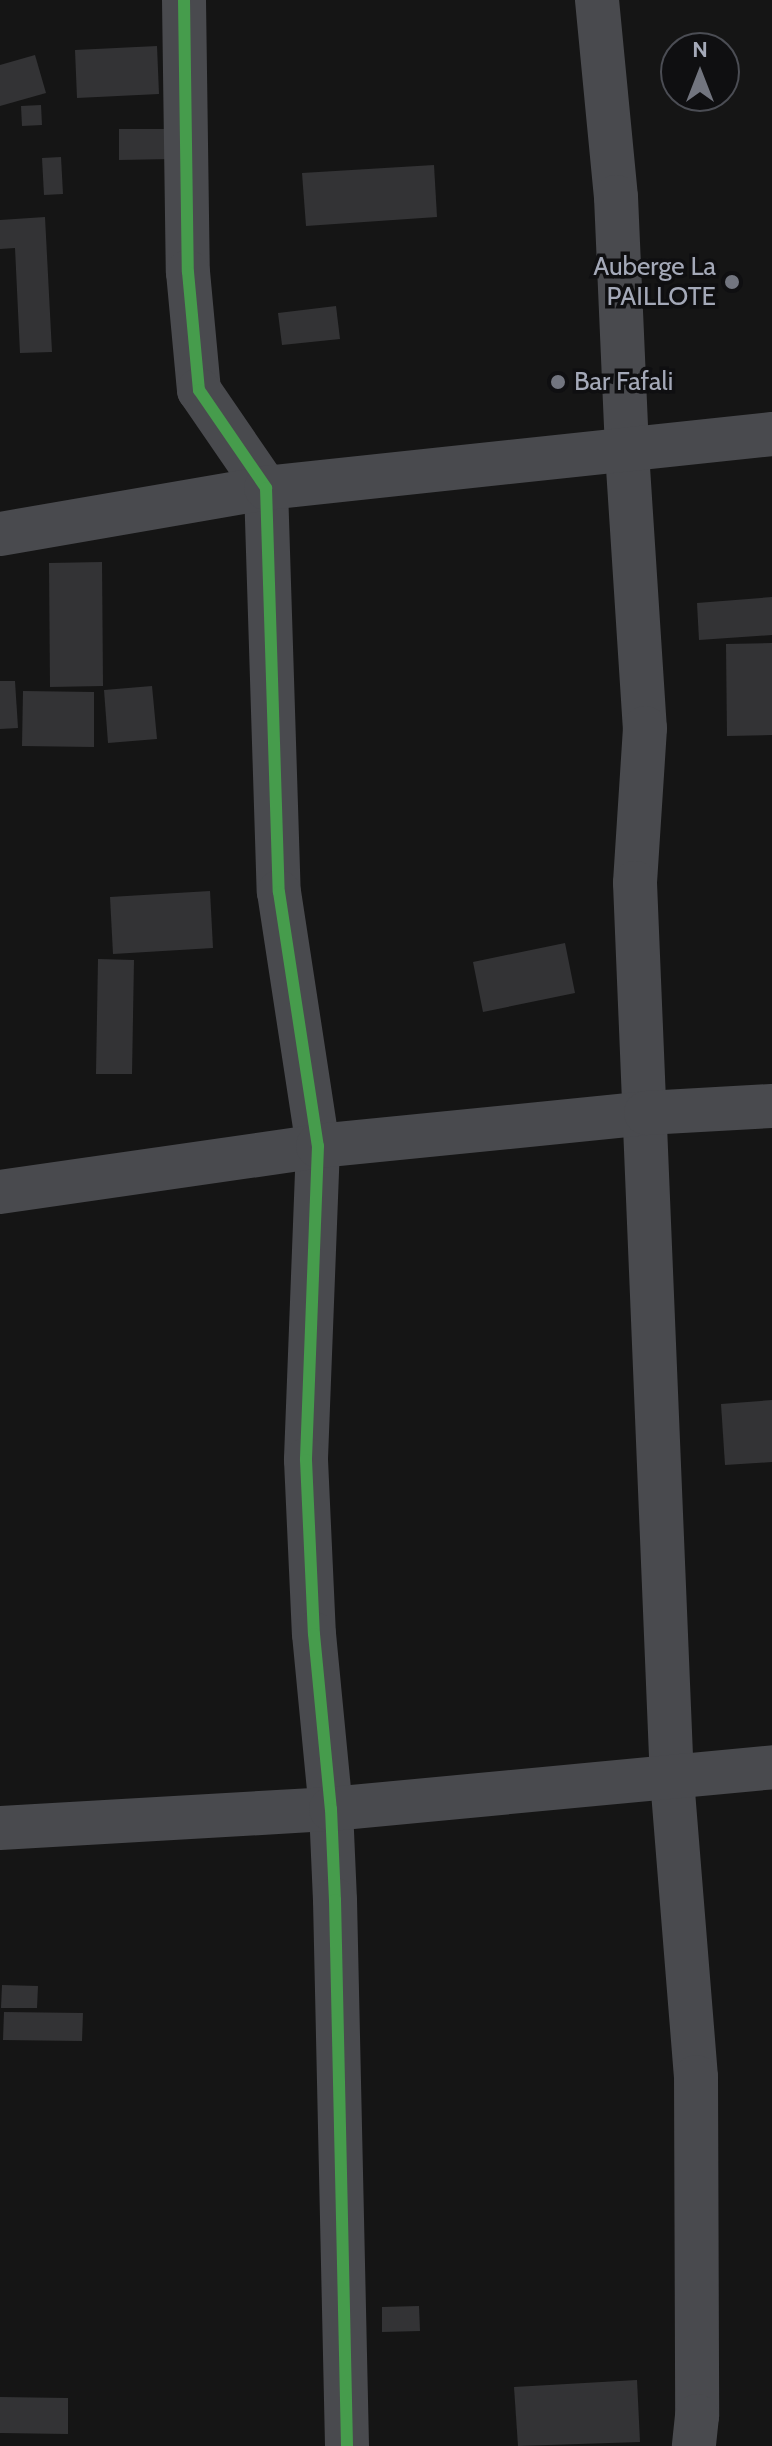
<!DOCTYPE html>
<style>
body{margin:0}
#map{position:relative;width:772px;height:2446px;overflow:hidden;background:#151515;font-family:Cabin,sans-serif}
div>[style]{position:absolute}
.building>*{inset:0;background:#333335}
.minor>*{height:44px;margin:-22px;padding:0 22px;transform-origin:22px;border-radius:22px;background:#494a4e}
.cycleway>*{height:12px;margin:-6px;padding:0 6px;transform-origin:6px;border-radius:6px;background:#469c4c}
.dots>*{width:22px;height:22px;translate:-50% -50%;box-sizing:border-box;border:4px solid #0f0f11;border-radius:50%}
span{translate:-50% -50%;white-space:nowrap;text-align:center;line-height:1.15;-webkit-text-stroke:7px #0f0f11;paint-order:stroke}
.poi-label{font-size:26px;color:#a4a9b8}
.right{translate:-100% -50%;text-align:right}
.left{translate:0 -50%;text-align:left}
.north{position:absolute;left:660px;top:32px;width:80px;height:80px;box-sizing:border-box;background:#0f0f11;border:2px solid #4b4d54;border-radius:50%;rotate:0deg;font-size:22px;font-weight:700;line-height:32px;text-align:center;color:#a4a9b8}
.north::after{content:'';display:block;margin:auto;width:28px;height:36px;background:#72757f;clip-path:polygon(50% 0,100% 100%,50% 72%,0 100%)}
</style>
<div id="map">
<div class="building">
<i style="clip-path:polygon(157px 46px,159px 94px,77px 98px,75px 50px)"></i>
<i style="clip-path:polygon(35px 55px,46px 93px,0 106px,0 65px)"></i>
<i style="clip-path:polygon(41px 105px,42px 125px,22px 126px,21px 106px)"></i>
<i style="clip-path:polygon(119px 129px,171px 129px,172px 159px,119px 160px)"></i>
<i style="clip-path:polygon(61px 157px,63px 194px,44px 195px,42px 158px)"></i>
<i style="clip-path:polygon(434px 165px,437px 217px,306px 226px,302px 173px)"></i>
<i style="clip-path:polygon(45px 217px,52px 352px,20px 353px,15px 248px,0 249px,0 220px)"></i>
<i style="clip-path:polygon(336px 306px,340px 339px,282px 345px,278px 313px)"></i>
<i style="clip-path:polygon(102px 562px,103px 686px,50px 687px,49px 563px)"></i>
<i style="clip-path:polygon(772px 597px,772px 635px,699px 640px,697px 603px)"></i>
<i style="clip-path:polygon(772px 643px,772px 735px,727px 736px,726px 644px)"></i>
<i style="clip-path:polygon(0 681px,15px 681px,18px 728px,0 729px)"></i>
<i style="clip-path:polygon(152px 686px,157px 739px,108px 743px,104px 690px)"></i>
<i style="clip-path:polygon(23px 691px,94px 692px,94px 747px,22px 746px)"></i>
<i style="clip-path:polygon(210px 891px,213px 948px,113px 954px,110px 897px)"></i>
<i style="clip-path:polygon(565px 943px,575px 993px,483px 1012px,473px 962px)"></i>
<i style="clip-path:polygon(98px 959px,134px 960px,132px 1074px,96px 1074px)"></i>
<i style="clip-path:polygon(772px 1400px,772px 1462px,725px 1465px,721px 1404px)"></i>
<i style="clip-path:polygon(2px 1985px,38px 1986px,37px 2008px,1px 2008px)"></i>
<i style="clip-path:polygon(4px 2012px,83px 2013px,82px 2041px,3px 2040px)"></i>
<i style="clip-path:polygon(419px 2306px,420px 2331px,382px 2332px,382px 2307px)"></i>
<i style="clip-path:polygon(637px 2380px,640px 2442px,518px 2446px,514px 2387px)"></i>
<i style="clip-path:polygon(0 2397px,68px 2398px,68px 2434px,0 2433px)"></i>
</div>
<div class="minor">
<i style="left:184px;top:0;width:272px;rotate:89.2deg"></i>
<i style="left:188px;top:272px;width:119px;rotate:84.7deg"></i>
<i style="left:199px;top:390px;width:119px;rotate:55.6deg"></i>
<i style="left:266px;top:488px;width:404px;rotate:88.2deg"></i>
<i style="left:279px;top:892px;width:257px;rotate:81.3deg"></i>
<i style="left:318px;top:1146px;width:314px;rotate:92.2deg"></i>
<i style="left:306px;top:1460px;width:174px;rotate:87.4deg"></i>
<i style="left:314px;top:1634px;width:176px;rotate:84.5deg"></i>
<i style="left:331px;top:1809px;width:91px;rotate:87.5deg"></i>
<i style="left:335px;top:1900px;width:546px;rotate:88.74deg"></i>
<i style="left:597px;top:0;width:198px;rotate:84.5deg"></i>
<i style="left:616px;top:197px;width:255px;rotate:87.5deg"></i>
<i style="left:627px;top:452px;width:277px;rotate:86.3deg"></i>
<i style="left:645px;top:728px;width:155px;rotate:93.7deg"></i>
<i style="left:635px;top:883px;width:897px;rotate:87.64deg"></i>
<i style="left:672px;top:1779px;width:299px;rotate:85.4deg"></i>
<i style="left:696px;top:2077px;width:339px;rotate:89.8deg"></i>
<i style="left:697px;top:2416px;width:30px;rotate:96deg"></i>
<i style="left:0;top:534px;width:270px;rotate:-9.8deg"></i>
<i style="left:266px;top:488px;width:509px;rotate:-6.09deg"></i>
<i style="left:0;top:1192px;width:321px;rotate:-8.2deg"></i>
<i style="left:318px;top:1146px;width:330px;rotate:-5.7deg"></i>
<i style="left:646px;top:1113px;width:126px;rotate:-3.2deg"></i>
<i style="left:0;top:1828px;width:332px;rotate:-3.3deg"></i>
<i style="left:331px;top:1809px;width:443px;rotate:-5.4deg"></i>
</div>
<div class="cycleway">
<i style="left:184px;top:0;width:272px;rotate:89.2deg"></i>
<i style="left:188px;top:272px;width:119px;rotate:84.7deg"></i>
<i style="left:199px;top:390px;width:119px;rotate:55.6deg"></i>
<i style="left:266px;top:488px;width:404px;rotate:88.2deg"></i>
<i style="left:279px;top:892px;width:257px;rotate:81.3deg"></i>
<i style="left:318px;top:1146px;width:314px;rotate:92.2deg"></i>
<i style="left:306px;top:1460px;width:174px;rotate:87.4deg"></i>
<i style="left:314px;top:1634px;width:176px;rotate:84.5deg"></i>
<i style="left:331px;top:1809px;width:91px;rotate:87.5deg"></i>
<i style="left:335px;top:1900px;width:546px;rotate:88.74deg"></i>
</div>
<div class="dots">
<i style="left:732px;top:282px;background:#72757f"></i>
<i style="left:558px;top:382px;background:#72757f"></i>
</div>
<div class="poi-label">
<span class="right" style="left:716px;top:282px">Auberge La<br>PAILLOTE</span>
<span class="left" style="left:574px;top:382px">Bar Fafali</span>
</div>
<div class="north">N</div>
</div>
